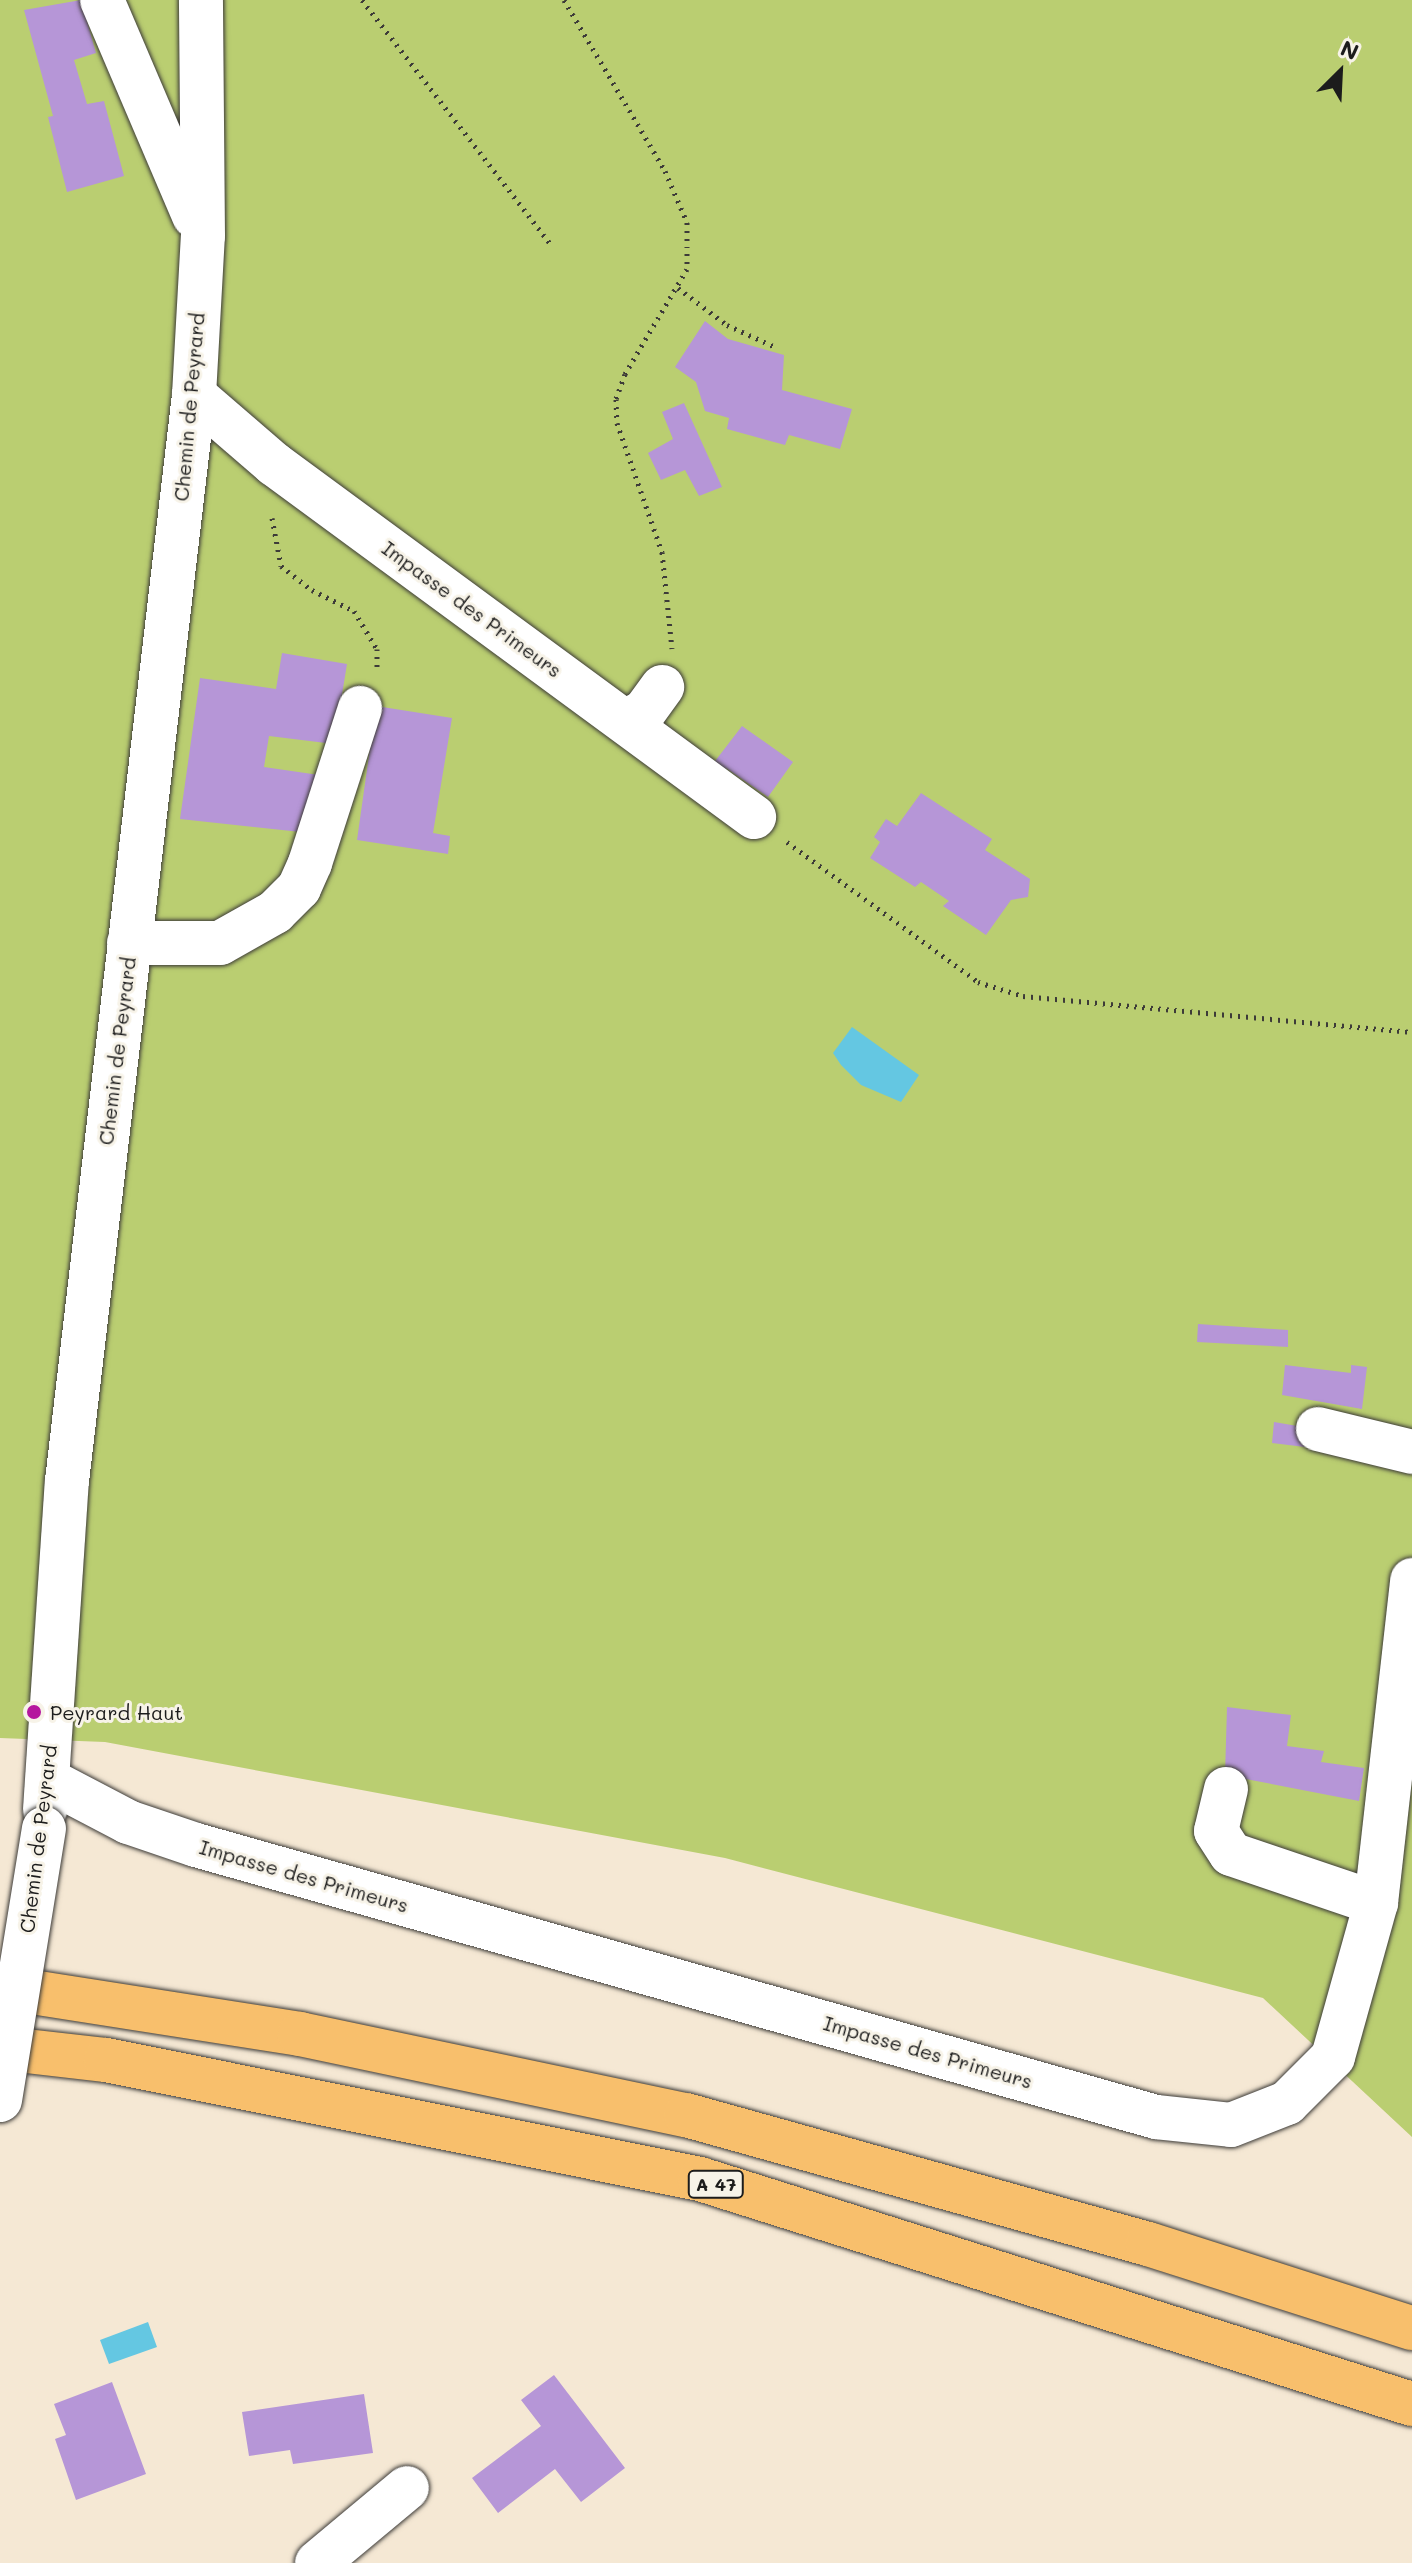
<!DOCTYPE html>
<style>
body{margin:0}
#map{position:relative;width:1412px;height:2563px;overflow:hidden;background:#f5e8d4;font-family:Mali,sans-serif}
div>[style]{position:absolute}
.green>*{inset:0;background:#bace71}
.water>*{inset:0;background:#64c7e2}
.building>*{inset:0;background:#b696d7}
.path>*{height:5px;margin-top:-2.5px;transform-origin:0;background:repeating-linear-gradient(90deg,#3d3b38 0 2px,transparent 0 8px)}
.roads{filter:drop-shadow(0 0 2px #3d3b38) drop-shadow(0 0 2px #3d3b38)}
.minor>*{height:44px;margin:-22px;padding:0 22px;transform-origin:22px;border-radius:22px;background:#fff}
.highway>*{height:44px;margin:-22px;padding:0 22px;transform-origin:22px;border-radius:22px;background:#f8bf6c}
.bridges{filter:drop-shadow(0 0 2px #3d3b38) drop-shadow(0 0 2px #3d3b38)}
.minor-bridge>*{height:44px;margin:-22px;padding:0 22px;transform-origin:22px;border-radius:22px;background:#fff}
.dots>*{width:22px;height:22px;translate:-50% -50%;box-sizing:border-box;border:4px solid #f7f3e8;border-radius:50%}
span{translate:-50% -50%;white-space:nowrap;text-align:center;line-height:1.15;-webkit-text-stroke:6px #f7f3e8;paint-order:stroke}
.shield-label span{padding:2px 6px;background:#f7f3e8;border:2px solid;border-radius:6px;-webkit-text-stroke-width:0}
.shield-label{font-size:18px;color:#1c1c1c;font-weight:700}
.street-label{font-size:20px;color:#1c1c1c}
.poi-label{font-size:20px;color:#1c1c1c}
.left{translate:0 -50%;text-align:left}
.north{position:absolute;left:1300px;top:32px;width:80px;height:80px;-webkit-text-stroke:6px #f7f3e8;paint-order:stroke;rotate:24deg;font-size:22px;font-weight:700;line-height:32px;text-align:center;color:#1c1c1c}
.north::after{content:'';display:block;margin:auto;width:28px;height:36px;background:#1c1c1c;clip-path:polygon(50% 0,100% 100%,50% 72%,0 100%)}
</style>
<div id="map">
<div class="green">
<i style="clip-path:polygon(0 0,1412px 0,1412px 2137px,1263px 1998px,725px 1858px,105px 1742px,0 1738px)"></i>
</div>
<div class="water">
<i style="clip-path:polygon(852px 1027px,919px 1075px,901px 1102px,861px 1085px,841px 1065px,833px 1053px)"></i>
<i style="clip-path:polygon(148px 2322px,157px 2347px,109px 2364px,100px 2340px)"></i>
</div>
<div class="building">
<i style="clip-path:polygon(81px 0,96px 53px,74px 60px,87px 104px,104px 101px,124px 176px,67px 192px,48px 117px,53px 116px,24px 10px)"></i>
<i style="clip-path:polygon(705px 321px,728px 339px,784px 355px,782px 390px,852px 409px,840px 449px,789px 435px,785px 445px,727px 429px,729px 418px,705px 411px,696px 382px,675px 367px)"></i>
<i style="clip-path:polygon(684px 403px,722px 487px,699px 496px,685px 470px,661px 480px,648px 453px,673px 439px,662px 412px)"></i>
<i style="clip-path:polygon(282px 653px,347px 664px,334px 744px,269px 736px,264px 767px,319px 775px,310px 833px,180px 819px,200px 678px,276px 689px)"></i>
<i style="clip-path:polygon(376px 706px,452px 718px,433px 833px,450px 836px,448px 854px,357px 840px)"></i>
<i style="clip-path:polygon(742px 726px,793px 762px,768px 797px,726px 768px,720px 776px,709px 769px)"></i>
<i style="clip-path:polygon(921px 793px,992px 839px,985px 850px,1030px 879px,1028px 897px,1011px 900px,986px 935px,943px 906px,949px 901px,921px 882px,915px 887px,870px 858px,880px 842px,874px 837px,886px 819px,897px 826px)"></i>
<i style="clip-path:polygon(1198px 1324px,1288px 1330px,1288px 1347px,1197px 1342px)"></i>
<i style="clip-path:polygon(1285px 1365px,1351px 1373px,1351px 1365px,1367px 1367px,1362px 1409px,1282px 1395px)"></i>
<i style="clip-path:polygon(1274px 1422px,1309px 1428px,1305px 1447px,1272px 1443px)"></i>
<i style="clip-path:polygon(1227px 1707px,1291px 1715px,1287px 1746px,1324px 1751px,1321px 1762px,1364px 1768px,1359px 1801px,1225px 1775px)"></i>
<i style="clip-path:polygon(554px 2375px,625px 2468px,581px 2502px,555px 2469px,498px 2513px,472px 2478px,541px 2426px,521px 2400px)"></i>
<i style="clip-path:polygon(112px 2382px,146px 2474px,76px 2500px,55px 2439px,66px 2435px,54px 2404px)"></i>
<i style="clip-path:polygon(364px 2394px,373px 2453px,293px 2464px,290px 2450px,249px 2456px,242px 2412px)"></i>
</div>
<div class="path">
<i style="left:362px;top:0;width:307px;rotate:52.3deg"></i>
<i style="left:564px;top:0;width:199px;rotate:59.4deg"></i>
<i style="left:665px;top:171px;width:56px;rotate:66.7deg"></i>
<i style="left:687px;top:222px;width:47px;rotate:90deg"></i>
<i style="left:687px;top:269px;width:122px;rotate:120.6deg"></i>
<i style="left:625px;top:374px;width:27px;rotate:110deg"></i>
<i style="left:616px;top:399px;width:24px;rotate:88deg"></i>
<i style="left:617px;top:423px;width:137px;rotate:70.8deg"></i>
<i style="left:662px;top:552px;width:97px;rotate:84.1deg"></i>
<i style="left:678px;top:288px;width:61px;rotate:37.1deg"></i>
<i style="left:727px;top:325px;width:51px;rotate:24.5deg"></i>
<i style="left:272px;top:518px;width:49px;rotate:79.4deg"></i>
<i style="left:281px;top:566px;width:39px;rotate:38deg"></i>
<i style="left:312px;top:590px;width:47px;rotate:26.6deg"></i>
<i style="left:354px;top:611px;width:44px;rotate:58.8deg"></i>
<i style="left:377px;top:649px;width:22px;rotate:90deg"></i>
<i style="left:787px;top:842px;width:237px;rotate:36.2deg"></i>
<i style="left:978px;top:982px;width:47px;rotate:17.3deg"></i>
<i style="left:1023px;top:996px;width:391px;rotate:5.3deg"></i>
</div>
<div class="roads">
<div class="minor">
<i style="left:102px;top:0;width:235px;rotate:66.9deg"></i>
<i style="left:194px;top:395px;width:106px;rotate:40.8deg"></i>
<i style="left:274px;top:464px;width:596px;rotate:36.33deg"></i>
<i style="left:626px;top:721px;width:20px;rotate:-27deg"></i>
<i style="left:644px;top:712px;width:31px;rotate:-54deg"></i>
<i style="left:129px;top:943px;width:91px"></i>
<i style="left:220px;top:943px;width:63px;rotate:-29.4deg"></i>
<i style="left:275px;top:912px;width:34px;rotate:-45deg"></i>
<i style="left:299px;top:888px;width:27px;rotate:-66deg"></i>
<i style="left:310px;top:863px;width:163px;rotate:-72.1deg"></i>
<i style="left:1318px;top:1429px;width:97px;rotate:13.7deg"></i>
<i style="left:48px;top:1780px;width:90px;rotate:27.7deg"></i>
<i style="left:128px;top:1822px;width:72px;rotate:18.7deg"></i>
<i style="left:196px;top:1845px;width:998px;rotate:15.82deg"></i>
<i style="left:1156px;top:2117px;width:75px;rotate:6.1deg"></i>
<i style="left:1231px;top:2125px;width:60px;rotate:-21.4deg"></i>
<i style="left:1287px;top:2103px;width:65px;rotate:-45deg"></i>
<i style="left:1333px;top:2057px;width:160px;rotate:-74.4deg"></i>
<i style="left:1376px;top:1903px;width:325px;rotate:-83.6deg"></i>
<i style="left:1226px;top:1789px;width:43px;rotate:103.4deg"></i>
<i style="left:1216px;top:1831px;width:27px;rotate:57deg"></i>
<i style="left:1231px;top:1854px;width:153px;rotate:18.7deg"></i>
<i style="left:45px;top:1810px;width:330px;rotate:-86.2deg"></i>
<i style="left:67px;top:1481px;width:1093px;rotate:-83.33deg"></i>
<i style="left:194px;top:395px;width:159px;rotate:-86.8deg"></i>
<i style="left:203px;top:236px;width:236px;rotate:-90.5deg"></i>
<i style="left:317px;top:2563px;width:117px;rotate:-39.8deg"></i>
</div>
<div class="highway">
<i style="left:0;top:1987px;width:304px;rotate:8.9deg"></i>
<i style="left:300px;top:2034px;width:394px;rotate:11.9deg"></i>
<i style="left:686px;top:2115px;width:480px;rotate:15.6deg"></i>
<i style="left:1148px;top:2244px;width:277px;rotate:17.7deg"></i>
<i style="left:0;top:2048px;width:107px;rotate:6.5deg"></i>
<i style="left:106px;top:2060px;width:606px;rotate:11.33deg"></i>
<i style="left:700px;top:2179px;width:747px;rotate:17.54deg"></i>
</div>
</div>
<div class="bridges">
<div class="minor-bridge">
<i style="left:0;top:2100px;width:275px;rotate:-80.8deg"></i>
</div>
</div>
<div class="dots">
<i style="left:34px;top:1712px;background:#b5179e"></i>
</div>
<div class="shield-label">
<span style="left:716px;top:2184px">A 47</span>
</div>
<div class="street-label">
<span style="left:189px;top:407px;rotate:-85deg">Chemin de Peyrard</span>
<span style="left:472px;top:609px;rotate:36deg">Impasse des Primeurs</span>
<span style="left:117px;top:1051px;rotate:-83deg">Chemin de Peyrard</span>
<span style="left:38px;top:1839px;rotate:-83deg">Chemin de Peyrard</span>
<span style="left:304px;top:1876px;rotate:16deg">Impasse des Primeurs</span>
<span style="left:928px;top:2052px;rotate:16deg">Impasse des Primeurs</span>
</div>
<div class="poi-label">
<span class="left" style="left:50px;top:1712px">Peyrard Haut</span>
</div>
<div class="north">N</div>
</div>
